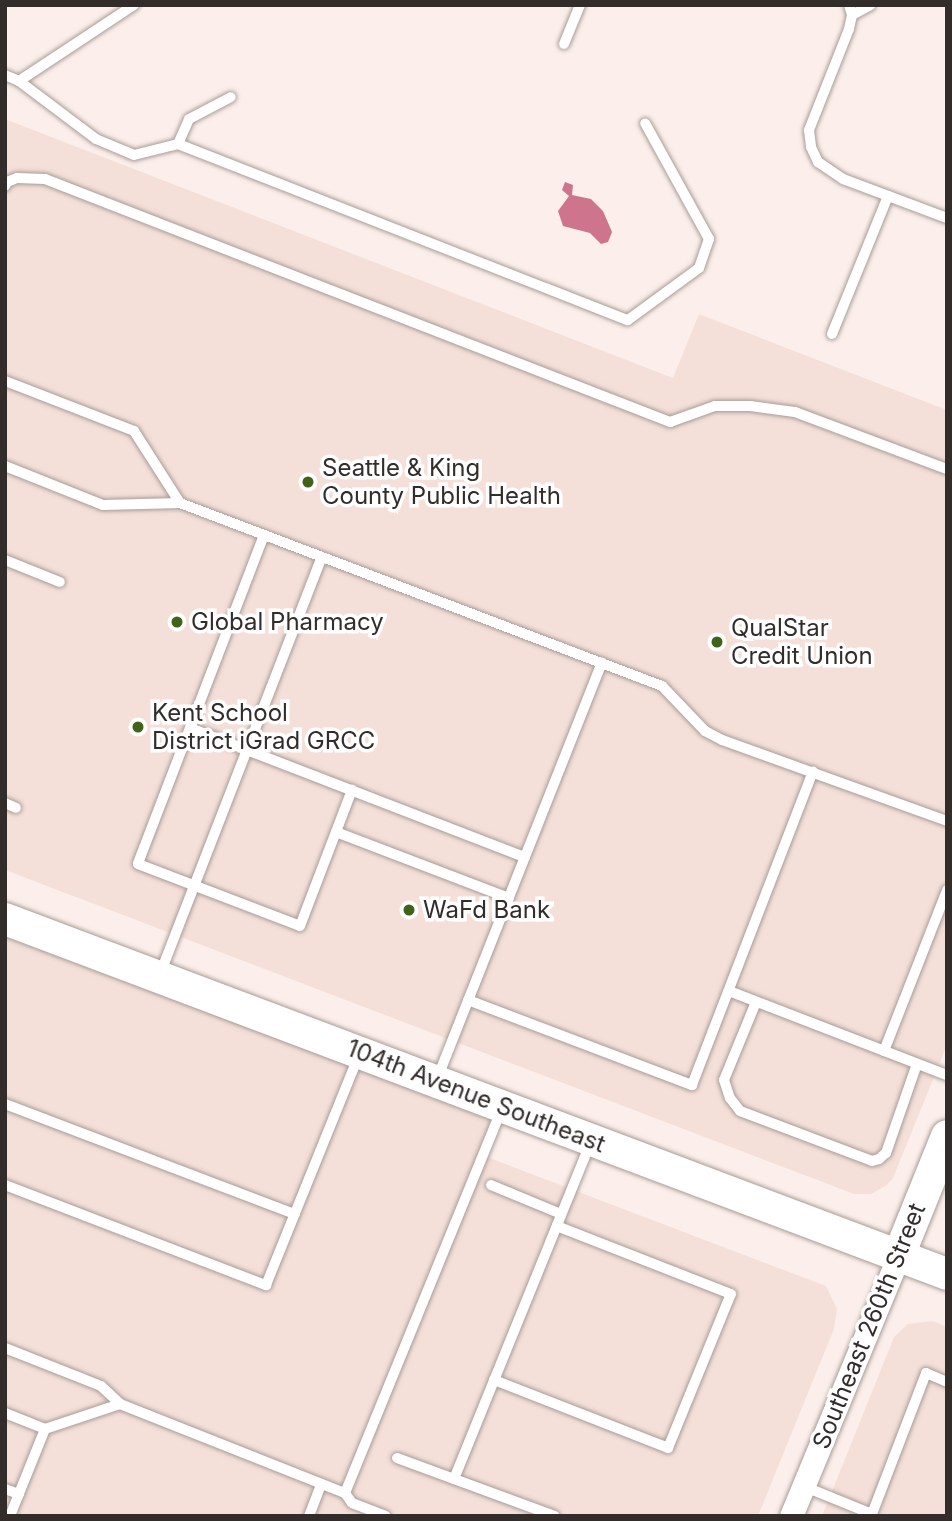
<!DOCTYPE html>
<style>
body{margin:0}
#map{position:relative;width:952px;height:1521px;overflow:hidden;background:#fcefeb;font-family:Inter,sans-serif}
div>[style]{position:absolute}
.built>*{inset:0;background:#f5e0d9}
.water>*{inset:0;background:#ce748c}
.roads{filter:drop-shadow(0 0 2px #a89c98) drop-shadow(0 0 2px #a89c98)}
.lane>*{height:10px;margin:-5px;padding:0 5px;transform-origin:5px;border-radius:5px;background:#fff}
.street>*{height:23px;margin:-11.5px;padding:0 11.5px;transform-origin:11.5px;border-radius:11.5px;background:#fff}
.secondary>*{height:32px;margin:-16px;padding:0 16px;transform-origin:16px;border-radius:16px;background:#fff}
.dots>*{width:19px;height:19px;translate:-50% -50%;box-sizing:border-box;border:4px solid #fff;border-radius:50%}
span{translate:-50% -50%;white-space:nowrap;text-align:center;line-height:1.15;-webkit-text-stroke:7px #fff;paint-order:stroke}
.poi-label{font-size:24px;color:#322d2b}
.left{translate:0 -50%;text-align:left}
.street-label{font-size:24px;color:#322d2b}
.frame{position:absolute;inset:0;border:7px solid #322d2b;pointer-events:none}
</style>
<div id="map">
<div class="built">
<i style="clip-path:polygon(5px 119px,673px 378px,699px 314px,947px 410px,947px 1045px,893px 1178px,887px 1185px,871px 1194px,854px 1194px,5px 870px)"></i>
<i style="clip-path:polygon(5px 919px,502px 1106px,482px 1155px,826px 1286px,837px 1309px,834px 1329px,758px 1516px,5px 1516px)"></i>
<i style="clip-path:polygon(933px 1321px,947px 1327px,947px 1516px,822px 1516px,894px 1337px,908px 1324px)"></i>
</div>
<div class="water">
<i style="clip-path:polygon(565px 182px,573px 185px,572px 195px,591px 199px,603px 211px,612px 232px,608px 242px,601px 244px,590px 233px,563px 226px,558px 211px,569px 196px,562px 190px)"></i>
</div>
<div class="roads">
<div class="lane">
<i style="left:849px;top:5px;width:10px;rotate:73deg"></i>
<i style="left:852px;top:15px;width:14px;rotate:102deg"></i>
<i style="left:849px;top:29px;width:109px;rotate:111.6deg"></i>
<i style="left:809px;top:130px;width:17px;rotate:83deg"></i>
<i style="left:811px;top:147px;width:17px;rotate:65deg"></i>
<i style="left:818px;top:162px;width:30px;rotate:34deg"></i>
<i style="left:843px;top:179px;width:111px;rotate:20.6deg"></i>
<i style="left:852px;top:15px;width:21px;rotate:-28deg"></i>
<i style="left:564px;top:44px;width:42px;rotate:-67.7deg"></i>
<i style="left:5px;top:75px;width:15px;rotate:23deg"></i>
<i style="left:19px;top:81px;width:96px;rotate:37deg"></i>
<i style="left:96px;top:139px;width:41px;rotate:22.8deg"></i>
<i style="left:134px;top:155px;width:45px;rotate:-14deg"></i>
<i style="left:178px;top:144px;width:483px;rotate:21.4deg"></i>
<i style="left:628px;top:320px;width:88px;rotate:-36.2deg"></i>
<i style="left:699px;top:268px;width:31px;rotate:-71deg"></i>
<i style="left:709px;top:239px;width:132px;rotate:-118.9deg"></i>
<i style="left:19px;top:81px;width:138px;rotate:-33.5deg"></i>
<i style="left:178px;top:144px;width:27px;rotate:-66deg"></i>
<i style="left:189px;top:119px;width:47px;rotate:-27.6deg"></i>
<i style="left:5px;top:186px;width:4px;rotate:-63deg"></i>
<i style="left:7px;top:182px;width:11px;rotate:-22deg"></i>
<i style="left:17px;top:178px;width:28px;rotate:2deg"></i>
<i style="left:45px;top:179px;width:671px;rotate:21.25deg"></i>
<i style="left:670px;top:422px;width:48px;rotate:-19.6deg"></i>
<i style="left:715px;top:406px;width:35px"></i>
<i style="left:750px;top:406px;width:45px;rotate:7.6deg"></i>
<i style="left:795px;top:412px;width:162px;rotate:20.6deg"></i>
<i style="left:832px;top:334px;width:149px;rotate:-67.9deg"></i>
<i style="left:5px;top:381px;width:138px;rotate:21.2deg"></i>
<i style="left:134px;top:431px;width:85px;rotate:57.4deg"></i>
<i style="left:5px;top:466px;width:105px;rotate:21.7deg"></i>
<i style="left:103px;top:505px;width:77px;rotate:-1.5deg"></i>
<i style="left:180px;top:503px;width:516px;rotate:20.79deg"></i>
<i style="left:662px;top:686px;width:62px;rotate:46.3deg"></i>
<i style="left:705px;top:731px;width:19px;rotate:28deg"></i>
<i style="left:722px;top:740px;width:239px;rotate:19.8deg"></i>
<i style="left:264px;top:535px;width:352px;rotate:111deg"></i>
<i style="left:138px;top:864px;width:173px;rotate:20.9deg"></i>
<i style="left:300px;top:926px;width:146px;rotate:-69.1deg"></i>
<i style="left:5px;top:560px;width:59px;rotate:21.8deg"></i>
<i style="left:190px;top:728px;width:359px;rotate:21.1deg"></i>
<i style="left:5px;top:803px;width:12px;rotate:24deg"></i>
<i style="left:336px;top:832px;width:185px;rotate:20.9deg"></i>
<i style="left:160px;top:974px;width:447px;rotate:-68.8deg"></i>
<i style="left:729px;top:991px;width:234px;rotate:21.1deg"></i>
<i style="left:468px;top:1000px;width:240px;rotate:20.8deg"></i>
<i style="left:692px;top:1085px;width:336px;rotate:-68.9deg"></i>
<i style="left:756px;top:1002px;width:84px;rotate:112.3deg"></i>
<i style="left:724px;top:1080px;width:19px;rotate:72deg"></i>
<i style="left:730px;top:1098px;width:16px;rotate:52deg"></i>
<i style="left:740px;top:1111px;width:141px;rotate:20.7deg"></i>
<i style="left:872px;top:1161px;width:7px;rotate:-16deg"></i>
<i style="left:879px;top:1159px;width:9px;rotate:-41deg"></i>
<i style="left:886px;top:1153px;width:94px;rotate:-70.8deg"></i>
<i style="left:884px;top:1051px;width:173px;rotate:-68.6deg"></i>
<i style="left:437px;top:1079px;width:448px;rotate:-68.4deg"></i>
<i style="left:5px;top:1104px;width:310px;rotate:20.8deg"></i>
<i style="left:5px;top:1185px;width:280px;rotate:21deg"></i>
<i style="left:266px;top:1285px;width:248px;rotate:-68deg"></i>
<i style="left:491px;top:1185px;width:76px;rotate:22.5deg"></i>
<i style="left:5px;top:1348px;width:103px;rotate:21.6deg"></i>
<i style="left:101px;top:1386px;width:26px;rotate:43deg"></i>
<i style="left:120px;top:1404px;width:242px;rotate:21.6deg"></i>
<i style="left:345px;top:1493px;width:414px;rotate:-67.8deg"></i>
<i style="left:494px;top:1380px;width:187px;rotate:21.3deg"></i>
<i style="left:668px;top:1448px;width:166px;rotate:-67.8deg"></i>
<i style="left:731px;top:1294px;width:187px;rotate:-158.7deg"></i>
<i style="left:5px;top:1413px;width:43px;rotate:21.8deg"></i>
<i style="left:45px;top:1429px;width:79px;rotate:-18.4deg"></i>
<i style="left:397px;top:1458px;width:168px;rotate:20.2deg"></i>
<i style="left:454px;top:1479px;width:362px;rotate:-67.9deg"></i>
<i style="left:803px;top:1486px;width:74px;rotate:22.1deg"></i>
<i style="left:872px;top:1514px;width:151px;rotate:-69deg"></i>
<i style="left:926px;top:1373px;width:23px;rotate:23deg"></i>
<i style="left:5px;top:1489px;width:15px;rotate:20deg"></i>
<i style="left:345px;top:1493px;width:12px;rotate:55deg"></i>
<i style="left:352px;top:1503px;width:36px;rotate:21deg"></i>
<i style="left:10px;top:1516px;width:94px;rotate:-68.1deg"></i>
<i style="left:309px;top:1516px;width:34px;rotate:-69deg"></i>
</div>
<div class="street">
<i style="left:791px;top:1516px;width:282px;rotate:-67.5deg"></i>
</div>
<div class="secondary">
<i style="left:5px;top:919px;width:1007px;rotate:20.65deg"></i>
<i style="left:899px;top:1255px;width:128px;rotate:-68deg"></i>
</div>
</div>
<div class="dots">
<i style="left:308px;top:482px;background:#406219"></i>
<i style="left:177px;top:622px;background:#406219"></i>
<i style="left:717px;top:642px;background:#406219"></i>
<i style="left:138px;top:727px;background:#406219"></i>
<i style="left:409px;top:910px;background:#406219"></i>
</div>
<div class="poi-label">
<span class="left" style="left:322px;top:482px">Seattle &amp; King<br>County Public Health</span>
<span class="left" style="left:191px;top:622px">Global Pharmacy</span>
<span class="left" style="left:731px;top:642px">QualStar<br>Credit Union</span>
<span class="left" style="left:152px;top:727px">Kent School<br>District iGrad GRCC</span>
<span class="left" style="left:423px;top:910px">WaFd Bank</span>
</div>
<div class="street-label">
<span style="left:476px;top:1096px;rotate:21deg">104th Avenue Southeast</span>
<span style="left:869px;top:1326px;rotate:-68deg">Southeast 260th Street</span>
</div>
<div class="frame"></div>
</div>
